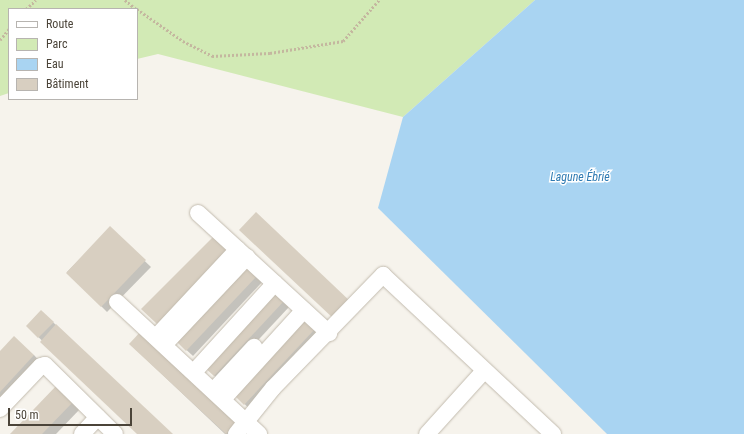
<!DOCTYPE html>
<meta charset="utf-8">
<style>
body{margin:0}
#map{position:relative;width:744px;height:434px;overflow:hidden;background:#f6f3ec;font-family:"Roboto Condensed",sans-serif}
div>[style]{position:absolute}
.green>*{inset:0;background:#d2eab5}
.water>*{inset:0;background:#a9d4f2}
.shadow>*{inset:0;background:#0003}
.building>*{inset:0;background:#d8cfc1}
.path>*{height:2.5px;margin-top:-1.25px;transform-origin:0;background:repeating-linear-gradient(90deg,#c4b79f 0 2px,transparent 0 4px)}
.roads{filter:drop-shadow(0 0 1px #c2bbae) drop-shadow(0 0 1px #c2bbae)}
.minor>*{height:16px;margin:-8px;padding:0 8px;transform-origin:8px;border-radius:8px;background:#fff}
span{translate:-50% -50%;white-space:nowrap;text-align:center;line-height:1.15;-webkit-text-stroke:3px #fff;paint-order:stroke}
.water-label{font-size:12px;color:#2e7ab2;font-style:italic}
.legend{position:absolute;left:8px;top:8px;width:130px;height:92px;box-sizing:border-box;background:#fff;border:1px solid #b7b4b0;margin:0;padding:5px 7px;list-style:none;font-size:12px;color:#4b4439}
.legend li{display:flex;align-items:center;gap:8px;height:20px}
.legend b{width:20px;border:1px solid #b7b4b0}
.scale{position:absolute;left:8px;top:408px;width:124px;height:18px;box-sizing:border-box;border:2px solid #4b4439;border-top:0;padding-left:5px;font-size:12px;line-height:14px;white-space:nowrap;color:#4b4439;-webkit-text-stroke:3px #fff;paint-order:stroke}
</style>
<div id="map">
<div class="green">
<i style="clip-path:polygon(0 0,535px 0,403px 117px,158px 54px,137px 59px,137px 9px,9px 9px,9px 93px,0 96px)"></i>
</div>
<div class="water">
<i style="clip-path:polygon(535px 0,744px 0,744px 434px,607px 434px,378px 208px,403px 117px)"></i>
</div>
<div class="shadow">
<i style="clip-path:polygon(110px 228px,151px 267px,107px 312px,67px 272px)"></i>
<i style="clip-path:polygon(245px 264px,263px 281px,193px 356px,181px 345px)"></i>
<i style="clip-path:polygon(272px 291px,289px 307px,220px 381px,203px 365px)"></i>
<i style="clip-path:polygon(41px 311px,56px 325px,171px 434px,138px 434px,27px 326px)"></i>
<i style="clip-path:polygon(302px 319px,320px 335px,251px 410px,239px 399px)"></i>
<i style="clip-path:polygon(130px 344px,237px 434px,225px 434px)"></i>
<i style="clip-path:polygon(0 353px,34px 355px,41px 363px,0 406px)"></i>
<i style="clip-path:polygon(57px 386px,80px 409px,56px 434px,11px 434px)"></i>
</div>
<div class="building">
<i style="clip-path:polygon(256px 212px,351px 302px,334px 319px,239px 230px)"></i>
<i style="clip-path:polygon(110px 226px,146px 260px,101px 307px,66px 273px)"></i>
<i style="clip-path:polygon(215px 235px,230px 250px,157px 324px,141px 309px)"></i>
<i style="clip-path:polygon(245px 263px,258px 275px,186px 351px,174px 339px)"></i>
<i style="clip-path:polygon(272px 290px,284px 301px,214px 376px,202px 365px)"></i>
<i style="clip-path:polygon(41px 310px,54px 322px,38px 338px,26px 326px)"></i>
<i style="clip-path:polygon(302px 317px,315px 329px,244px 405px,232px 393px)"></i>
<i style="clip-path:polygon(56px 324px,173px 434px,137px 434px,40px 342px)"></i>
<i style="clip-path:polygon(143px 329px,239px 420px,226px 434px,129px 344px)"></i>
<i style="clip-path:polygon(14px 336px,34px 355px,0 392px,0 351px)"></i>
<i style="clip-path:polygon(57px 385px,74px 401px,42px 434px,10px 434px)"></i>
</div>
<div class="path">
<i style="left:125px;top:0;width:14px;rotate:39deg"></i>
<i style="left:26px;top:9px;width:13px;rotate:-42deg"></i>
<i style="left:137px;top:9px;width:56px;rotate:34.8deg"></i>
<i style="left:183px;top:41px;width:33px;rotate:27deg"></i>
<i style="left:212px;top:56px;width:58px;rotate:-3deg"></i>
<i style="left:270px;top:53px;width:74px;rotate:-9.3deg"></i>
<i style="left:343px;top:41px;width:55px;rotate:-48.7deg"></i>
<i style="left:0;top:40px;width:14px;rotate:-51deg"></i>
</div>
<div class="roads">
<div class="minor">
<i style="left:198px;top:213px;width:178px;rotate:42.5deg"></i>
<i style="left:117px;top:302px;width:194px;rotate:42.9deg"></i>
<i style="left:156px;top:337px;width:120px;rotate:-47deg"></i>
<i style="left:164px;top:345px;width:121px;rotate:-46.7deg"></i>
<i style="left:194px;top:372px;width:120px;rotate:-47.7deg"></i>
<i style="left:214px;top:390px;width:59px;rotate:-47.1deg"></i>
<i style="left:223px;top:399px;width:120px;rotate:-47.7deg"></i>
<i style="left:0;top:409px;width:59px;rotate:-46.4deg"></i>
<i style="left:41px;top:366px;width:4px;rotate:-14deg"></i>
<i style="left:45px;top:365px;width:98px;rotate:44.6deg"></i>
<i style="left:82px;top:434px;width:23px;rotate:-47deg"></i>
<i style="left:236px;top:434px;width:59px;rotate:-51.2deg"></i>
<i style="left:273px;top:388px;width:158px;rotate:-45.8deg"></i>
<i style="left:383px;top:275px;width:233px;rotate:43.1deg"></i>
<i style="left:427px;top:434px;width:85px;rotate:-47.9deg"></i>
</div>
</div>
<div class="water-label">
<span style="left:580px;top:178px">Lagune Ébrié</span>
</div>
<ul class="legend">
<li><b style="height:5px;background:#fff"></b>Route</li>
<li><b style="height:11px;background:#d2eab5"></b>Parc</li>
<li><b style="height:11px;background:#a9d4f2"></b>Eau</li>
<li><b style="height:11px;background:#d8cfc1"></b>Bâtiment</li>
</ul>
<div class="scale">50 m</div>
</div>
